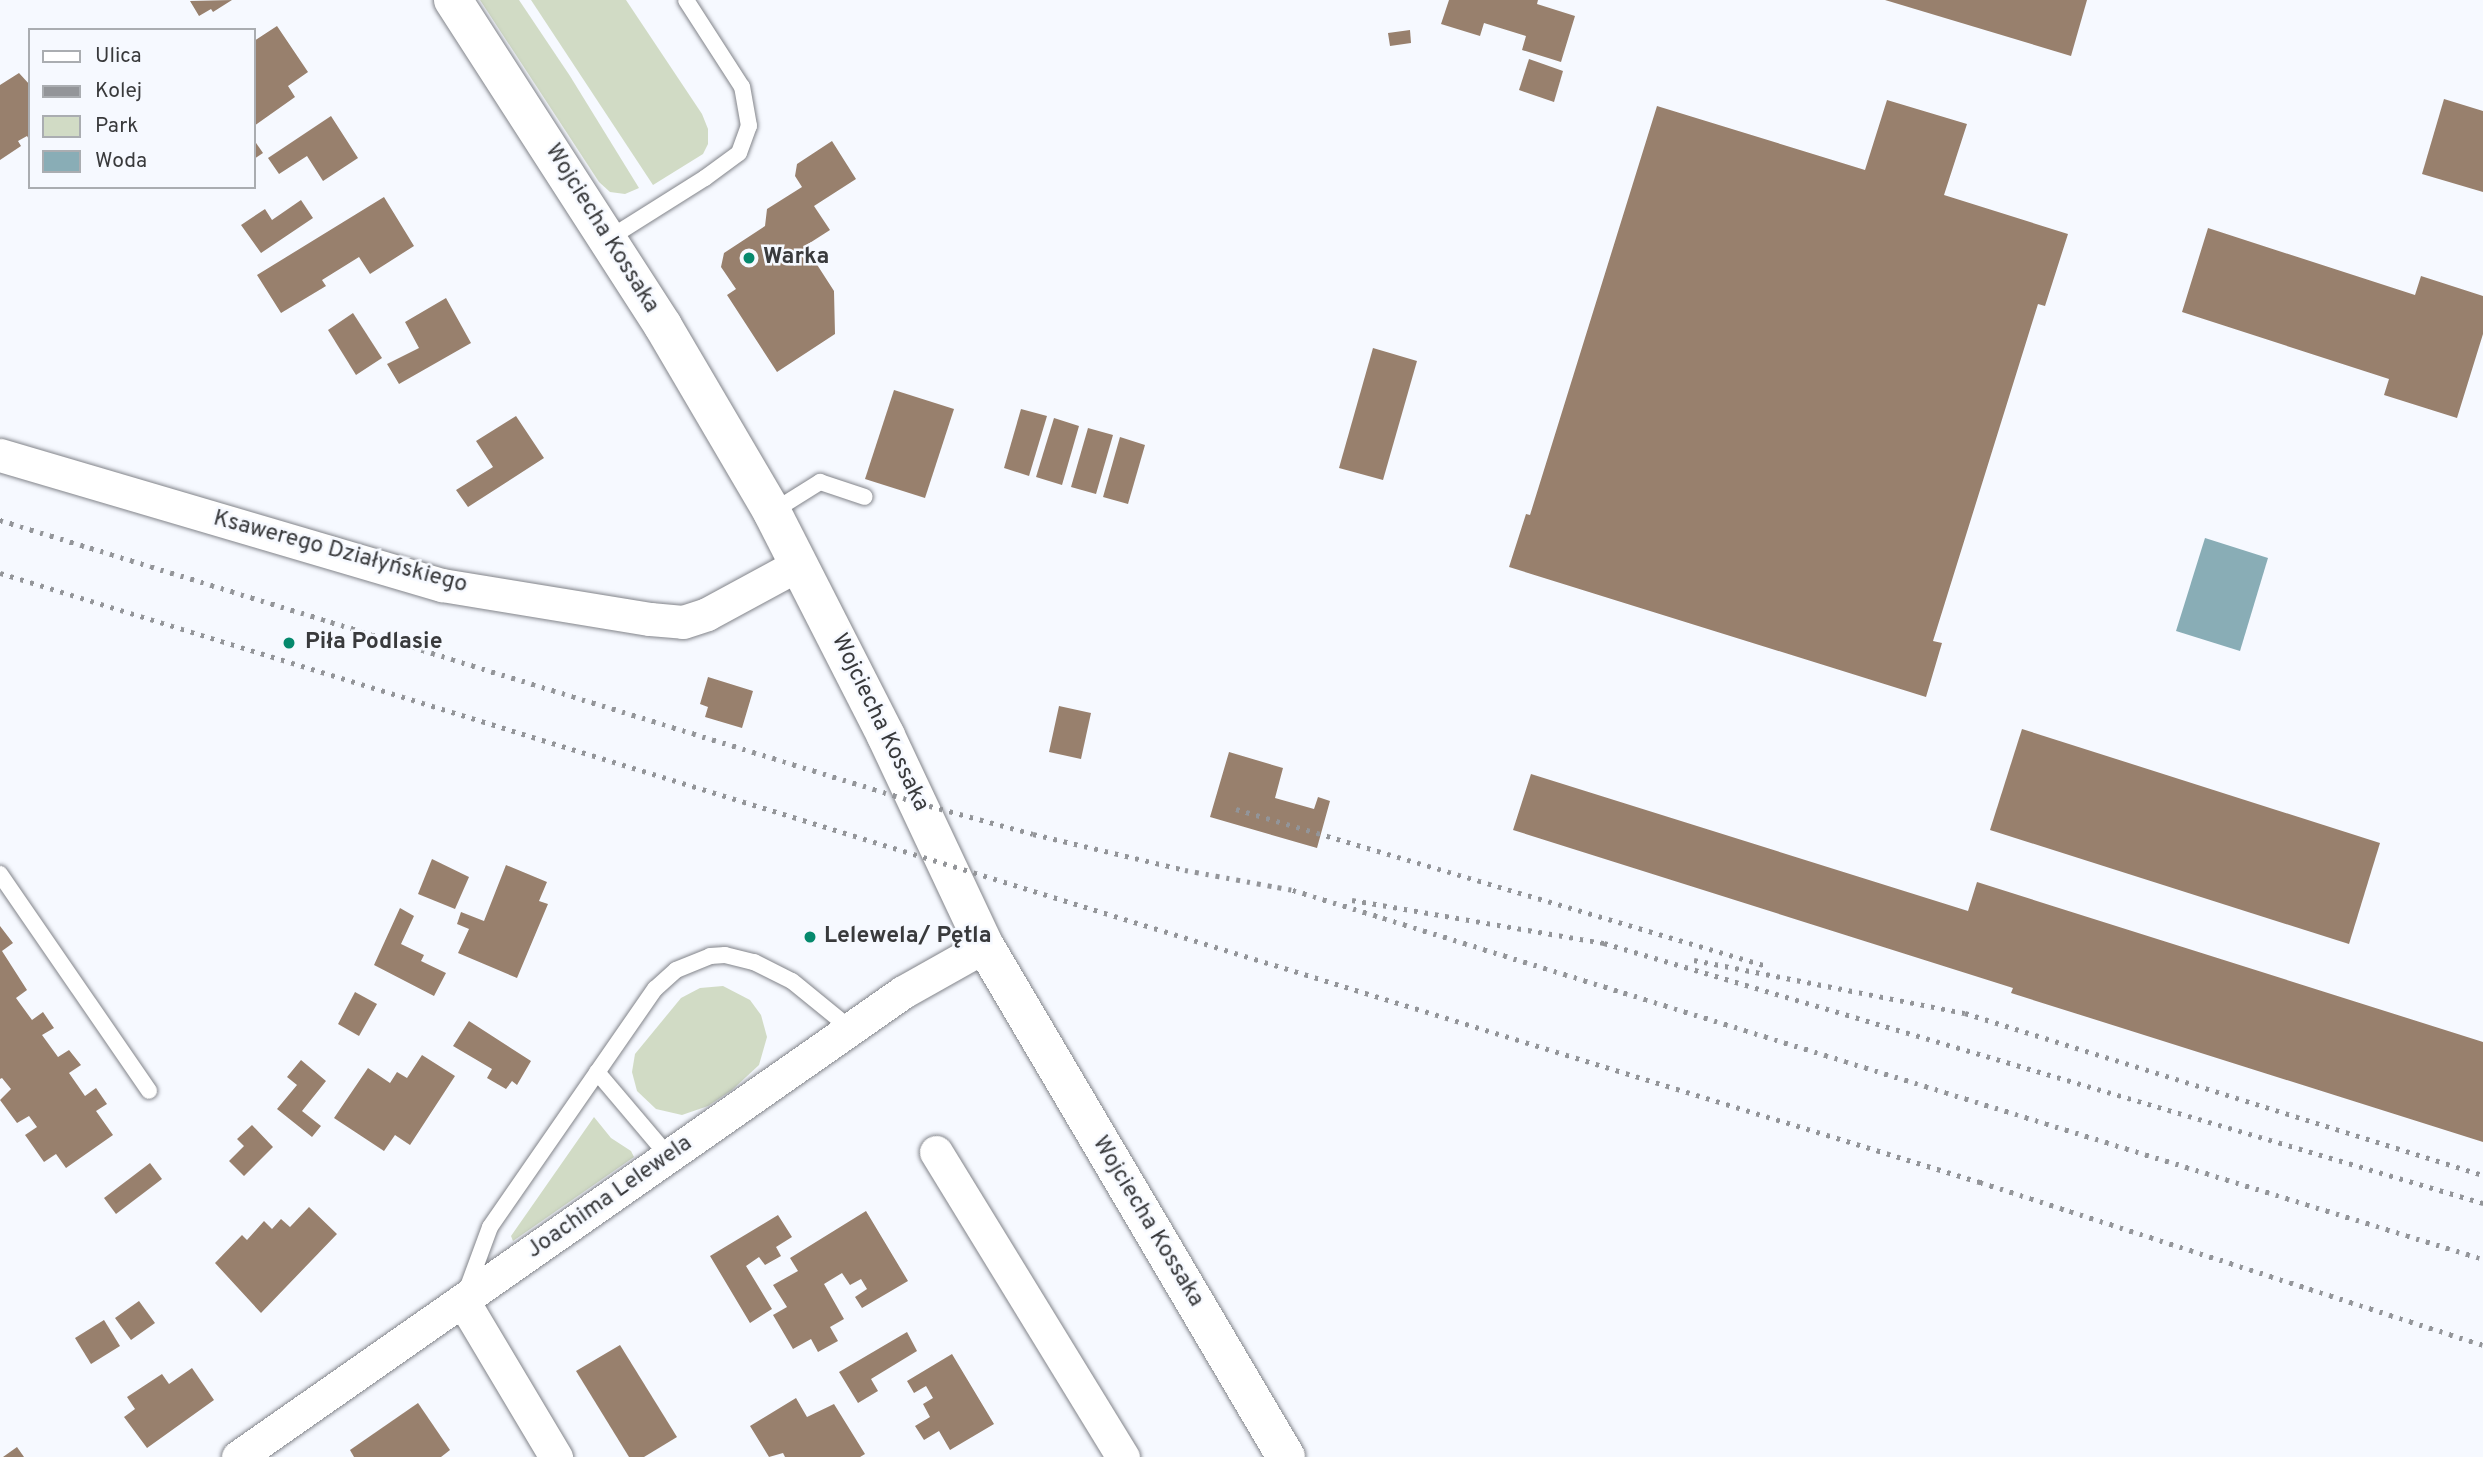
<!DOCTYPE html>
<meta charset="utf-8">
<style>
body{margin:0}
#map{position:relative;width:2483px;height:1457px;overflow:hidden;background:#f6f9ff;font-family:Overpass,sans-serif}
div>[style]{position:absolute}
.green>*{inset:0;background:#d1dbc5}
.water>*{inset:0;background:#89adb6}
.building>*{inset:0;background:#98806d}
.roads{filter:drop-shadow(0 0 2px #82848a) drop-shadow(0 0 2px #82848a)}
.lane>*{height:16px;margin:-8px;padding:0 8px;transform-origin:8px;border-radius:8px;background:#fff}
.street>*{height:33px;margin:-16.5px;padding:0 16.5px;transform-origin:16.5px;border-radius:16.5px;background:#fff}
.secondary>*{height:38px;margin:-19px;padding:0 19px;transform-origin:19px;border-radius:19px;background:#fff}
.rail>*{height:5px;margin-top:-2.5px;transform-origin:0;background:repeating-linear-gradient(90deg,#939599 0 3.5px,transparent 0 10.5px)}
.dots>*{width:19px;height:19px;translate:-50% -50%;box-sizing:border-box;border:4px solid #f6f9ff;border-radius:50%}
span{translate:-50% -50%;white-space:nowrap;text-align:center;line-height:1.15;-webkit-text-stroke:5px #f6f9ff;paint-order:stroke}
.street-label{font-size:23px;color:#393a3c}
.poi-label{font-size:23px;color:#393a3c;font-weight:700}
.left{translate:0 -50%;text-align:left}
.legend{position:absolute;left:28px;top:28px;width:228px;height:161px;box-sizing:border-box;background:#f6f9ff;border:2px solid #aaadb1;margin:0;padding:9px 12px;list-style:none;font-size:21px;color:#393a3c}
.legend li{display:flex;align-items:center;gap:14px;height:35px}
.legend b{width:35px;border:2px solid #aaadb1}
</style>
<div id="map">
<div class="green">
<i style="clip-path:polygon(480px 0,519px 0,570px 76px,639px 188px,625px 194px,610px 192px,599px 182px)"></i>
<i style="clip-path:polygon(531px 0,626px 0,702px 114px,708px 129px,708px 144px,703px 154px,653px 185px)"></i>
<i style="clip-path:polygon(723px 986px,750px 1000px,761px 1015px,767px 1037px,759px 1065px,732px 1090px,708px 1106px,682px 1115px,656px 1109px,637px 1091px,632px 1072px,635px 1054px,681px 998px,700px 988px)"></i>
<i style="clip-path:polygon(594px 1117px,611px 1138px,631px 1151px,634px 1157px,513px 1241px,511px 1236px)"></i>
</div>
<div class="water">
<i style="clip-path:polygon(2205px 538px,2268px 558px,2240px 651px,2176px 631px)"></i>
</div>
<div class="building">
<i style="clip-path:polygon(232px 0,213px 12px,211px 9px,199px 16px,190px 1px)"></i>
<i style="clip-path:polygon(1449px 0,1538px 0,1537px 4px,1575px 16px,1561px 62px,1522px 50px,1526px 36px,1484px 23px,1480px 36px,1441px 24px)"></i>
<i style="clip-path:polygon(1885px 0,2087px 0,2071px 56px)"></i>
<i style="clip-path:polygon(277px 26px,308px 72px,288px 86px,295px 97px,254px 126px,254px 41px)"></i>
<i style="clip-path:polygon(1410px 30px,1411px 43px,1390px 46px,1388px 33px)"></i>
<i style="clip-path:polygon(1529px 59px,1563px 71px,1554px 102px,1519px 90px)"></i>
<i style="clip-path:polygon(19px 73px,30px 85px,30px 141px,27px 136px,18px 141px,21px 146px,0 160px,0 85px)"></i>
<i style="clip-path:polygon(2444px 99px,2483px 111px,2483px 192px,2422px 174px)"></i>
<i style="clip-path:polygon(1887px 100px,1967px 124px,1944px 195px,2068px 234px,2045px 306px,2038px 304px,1933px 641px,1942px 643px,1926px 697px,1509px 567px,1526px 514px,1530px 515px,1657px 106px,1865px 170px)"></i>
<i style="clip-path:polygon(331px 116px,358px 158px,323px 181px,307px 156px,279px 174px,268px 158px)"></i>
<i style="clip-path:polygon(254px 140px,263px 153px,254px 159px)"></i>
<i style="clip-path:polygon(832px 141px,856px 179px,814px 206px,830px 230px,805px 246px,834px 291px,835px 334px,777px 372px,727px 295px,736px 289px,721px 267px,724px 253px,765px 226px,767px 209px,802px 187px,795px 176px,797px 164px)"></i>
<i style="clip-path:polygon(384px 197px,414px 246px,370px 274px,359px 257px,322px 280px,326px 286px,281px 313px,257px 275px)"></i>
<i style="clip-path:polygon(301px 200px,313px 218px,261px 253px,241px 225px,265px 209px,272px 220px)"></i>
<i style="clip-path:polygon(2208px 228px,2415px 295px,2421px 276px,2483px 296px,2483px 334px,2457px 418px,2384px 395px,2389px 379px,2182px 312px)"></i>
<i style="clip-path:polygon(446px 298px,471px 343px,399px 384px,387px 364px,419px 348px,405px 322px)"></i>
<i style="clip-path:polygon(353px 313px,382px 358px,356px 375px,328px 330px)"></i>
<i style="clip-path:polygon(1373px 348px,1417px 361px,1383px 480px,1339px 468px)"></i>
<i style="clip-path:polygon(894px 390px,954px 409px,925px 498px,865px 479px)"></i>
<i style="clip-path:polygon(1021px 409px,1047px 416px,1029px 476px,1004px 468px)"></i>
<i style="clip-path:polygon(516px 416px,544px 458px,468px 507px,456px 490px,493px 467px,476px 441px)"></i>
<i style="clip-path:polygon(1054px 418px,1079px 426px,1062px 485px,1036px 477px)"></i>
<i style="clip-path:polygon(1088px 428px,1113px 435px,1096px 494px,1071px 487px)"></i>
<i style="clip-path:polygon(1120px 437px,1145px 445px,1128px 504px,1103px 497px)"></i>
<i style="clip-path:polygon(708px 677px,753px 691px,742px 728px,705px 717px,708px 707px,700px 704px)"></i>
<i style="clip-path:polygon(1059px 706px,1091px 713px,1081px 759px,1049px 752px)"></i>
<i style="clip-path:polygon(2022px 729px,2380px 843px,2349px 944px,1990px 830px)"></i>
<i style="clip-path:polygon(1229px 752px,1283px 768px,1275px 798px,1314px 809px,1318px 797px,1330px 801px,1317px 848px,1210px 817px)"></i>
<i style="clip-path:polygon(1531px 774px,1968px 911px,1977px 882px,2483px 1042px,2483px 1142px,2011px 993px,2013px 988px,1513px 830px)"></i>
<i style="clip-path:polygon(432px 859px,469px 877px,455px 909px,418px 894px)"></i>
<i style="clip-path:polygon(506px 865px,547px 882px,539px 901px,548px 904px,517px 978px,458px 953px,469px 929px,457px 924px,461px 912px,484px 921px)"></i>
<i style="clip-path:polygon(400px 908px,414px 916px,401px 944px,424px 955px,421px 961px,446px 973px,434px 996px,374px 965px)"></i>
<i style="clip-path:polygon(0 926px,13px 943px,2px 951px,27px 990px,16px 998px,32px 1020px,43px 1012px,54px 1028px,42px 1035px,58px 1057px,69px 1050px,81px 1065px,69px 1073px,85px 1096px,96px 1088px,107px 1104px,96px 1111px,113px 1135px,66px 1168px,56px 1154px,44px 1162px,25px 1135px,37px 1127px,29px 1116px,17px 1123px,0 1100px,11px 1089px,2px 1078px,0 1079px)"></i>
<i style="clip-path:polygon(355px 992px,377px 1004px,359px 1036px,338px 1024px)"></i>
<i style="clip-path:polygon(469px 1021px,531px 1061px,517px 1085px,512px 1081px,506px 1089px,487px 1078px,492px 1069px,453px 1046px)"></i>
<i style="clip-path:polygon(422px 1055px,455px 1076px,410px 1145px,395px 1135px,384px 1151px,334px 1118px,368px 1068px,390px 1083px,397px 1072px,407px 1078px)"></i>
<i style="clip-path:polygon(301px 1060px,326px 1081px,302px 1111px,321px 1126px,312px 1137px,277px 1109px,297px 1085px,287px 1077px)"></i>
<i style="clip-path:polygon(252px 1125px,273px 1147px,244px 1176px,229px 1161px,244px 1146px,237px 1139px)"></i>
<i style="clip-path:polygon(150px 1163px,162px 1179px,116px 1214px,104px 1198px)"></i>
<i style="clip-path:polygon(309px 1207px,337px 1234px,261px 1313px,215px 1263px,242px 1235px,247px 1240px,264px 1221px,272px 1229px,281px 1219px,290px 1227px)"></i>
<i style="clip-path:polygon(866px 1211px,908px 1281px,862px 1308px,855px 1297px,867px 1289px,861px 1279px,850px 1285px,842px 1273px,824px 1284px,844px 1319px,830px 1327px,838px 1341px,818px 1352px,811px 1339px,793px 1349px,773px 1315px,787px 1307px,773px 1285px,798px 1271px,790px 1258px)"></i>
<i style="clip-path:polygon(778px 1215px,792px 1237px,776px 1247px,781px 1256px,765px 1265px,759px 1257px,746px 1266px,772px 1309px,750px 1323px,710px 1256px)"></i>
<i style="clip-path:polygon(139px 1301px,155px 1323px,131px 1340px,115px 1318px)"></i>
<i style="clip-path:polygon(104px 1320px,120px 1346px,91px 1364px,75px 1338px)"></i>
<i style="clip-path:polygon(907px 1332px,917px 1351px,871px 1379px,878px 1391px,858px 1403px,839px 1372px)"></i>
<i style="clip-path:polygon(620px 1345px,677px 1437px,644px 1457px,629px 1457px,576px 1371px)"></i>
<i style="clip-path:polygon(952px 1354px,994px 1424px,950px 1450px,939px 1431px,924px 1440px,915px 1426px,930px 1417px,923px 1404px,933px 1398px,926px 1386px,914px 1393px,907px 1381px)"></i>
<i style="clip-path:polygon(192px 1368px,214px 1400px,147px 1448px,124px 1417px,135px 1409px,127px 1397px,162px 1374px,169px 1384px)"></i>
<i style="clip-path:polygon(796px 1398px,807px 1417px,834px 1404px,865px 1454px,860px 1457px,785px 1457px,783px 1453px,769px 1457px,750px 1426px)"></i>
<i style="clip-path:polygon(418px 1403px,450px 1450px,441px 1457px,354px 1457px,350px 1450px)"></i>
<i style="clip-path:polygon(17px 1447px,24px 1457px,3px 1457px)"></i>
</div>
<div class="roads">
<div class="lane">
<i style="left:608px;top:239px;width:115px;rotate:-32.2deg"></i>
<i style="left:705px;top:178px;width:42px;rotate:-36.3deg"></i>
<i style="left:739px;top:153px;width:29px;rotate:-70deg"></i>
<i style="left:749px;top:126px;width:40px;rotate:-100deg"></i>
<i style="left:742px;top:87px;width:103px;rotate:-122.8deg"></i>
<i style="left:772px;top:512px;width:57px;rotate:-32deg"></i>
<i style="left:820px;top:482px;width:47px;rotate:18.4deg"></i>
<i style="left:0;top:874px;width:263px;rotate:55.5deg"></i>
<i style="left:597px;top:1072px;width:111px;rotate:49.7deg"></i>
<i style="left:466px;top:1292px;width:69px;rotate:-69.7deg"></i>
<i style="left:490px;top:1227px;width:290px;rotate:-55.3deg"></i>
<i style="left:655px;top:989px;width:28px;rotate:-42deg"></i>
<i style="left:676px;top:970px;width:37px;rotate:-22deg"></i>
<i style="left:710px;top:956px;width:15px;rotate:-4deg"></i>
<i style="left:725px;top:955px;width:30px;rotate:14deg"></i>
<i style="left:754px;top:962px;width:42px;rotate:26.6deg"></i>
<i style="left:792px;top:981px;width:77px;rotate:39.2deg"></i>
</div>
<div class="street">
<i style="left:0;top:455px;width:461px;rotate:16.4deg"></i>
<i style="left:442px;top:585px;width:211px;rotate:9.3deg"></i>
<i style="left:650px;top:619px;width:33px;rotate:5deg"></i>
<i style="left:683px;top:622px;width:25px;rotate:-18deg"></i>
<i style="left:707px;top:614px;width:105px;rotate:-28.5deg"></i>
<i style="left:936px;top:1152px;width:358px;rotate:58.5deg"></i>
<i style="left:463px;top:1301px;width:182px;rotate:59.2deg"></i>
<i style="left:238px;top:1457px;width:811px;rotate:-34.96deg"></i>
<i style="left:903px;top:992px;width:94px;rotate:-29.3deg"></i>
</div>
<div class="secondary">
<i style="left:453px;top:0;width:388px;rotate:57.2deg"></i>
<i style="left:663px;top:326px;width:216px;rotate:59.6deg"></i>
<i style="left:772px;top:512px;width:251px;rotate:63deg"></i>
<i style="left:886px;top:736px;width:232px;rotate:64.8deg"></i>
<i style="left:985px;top:946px;width:593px;rotate:59.5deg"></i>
</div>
</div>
<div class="rail">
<i style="left:0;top:520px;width:962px;rotate:17.12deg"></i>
<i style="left:919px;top:803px;width:118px;rotate:15.2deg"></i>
<i style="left:1033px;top:834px;width:156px;rotate:13.3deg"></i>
<i style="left:1185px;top:870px;width:110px;rotate:10.5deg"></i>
<i style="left:1293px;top:890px;width:1246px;rotate:17.23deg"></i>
<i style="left:0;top:573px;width:2072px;rotate:17.1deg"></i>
<i style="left:1980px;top:1182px;width:529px;rotate:17.96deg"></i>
<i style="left:1236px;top:809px;width:554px;rotate:16.47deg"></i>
<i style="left:1352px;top:900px;width:256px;rotate:9.7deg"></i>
<i style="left:1604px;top:943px;width:917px;rotate:16.48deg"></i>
<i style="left:1694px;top:960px;width:276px;rotate:11.1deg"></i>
<i style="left:1965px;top:1013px;width:543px;rotate:17.37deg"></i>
</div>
<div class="dots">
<i style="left:749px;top:258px;background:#05896d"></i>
<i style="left:289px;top:643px;background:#05896d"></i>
<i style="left:810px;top:937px;background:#05896d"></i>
</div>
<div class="street-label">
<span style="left:601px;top:229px;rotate:58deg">Wojciecha Kossaka</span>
<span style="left:340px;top:553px;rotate:15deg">Ksawerego Działyńskiego</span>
<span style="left:879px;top:723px;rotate:64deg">Wojciecha Kossaka</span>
<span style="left:610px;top:1198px;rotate:-35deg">Joachima Lelewela</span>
<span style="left:1147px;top:1222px;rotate:59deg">Wojciecha Kossaka</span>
</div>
<div class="poi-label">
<span class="left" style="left:763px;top:258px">Warka</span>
<span class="left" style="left:305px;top:643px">Piła Podlasie</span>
<span class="left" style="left:824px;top:937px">Lelewela/ Pętla</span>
</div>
<ul class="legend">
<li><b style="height:9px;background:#fff"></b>Ulica</li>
<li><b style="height:9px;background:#939599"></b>Kolej</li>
<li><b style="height:19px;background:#d1dbc5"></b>Park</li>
<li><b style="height:19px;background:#89adb6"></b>Woda</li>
</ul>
</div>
